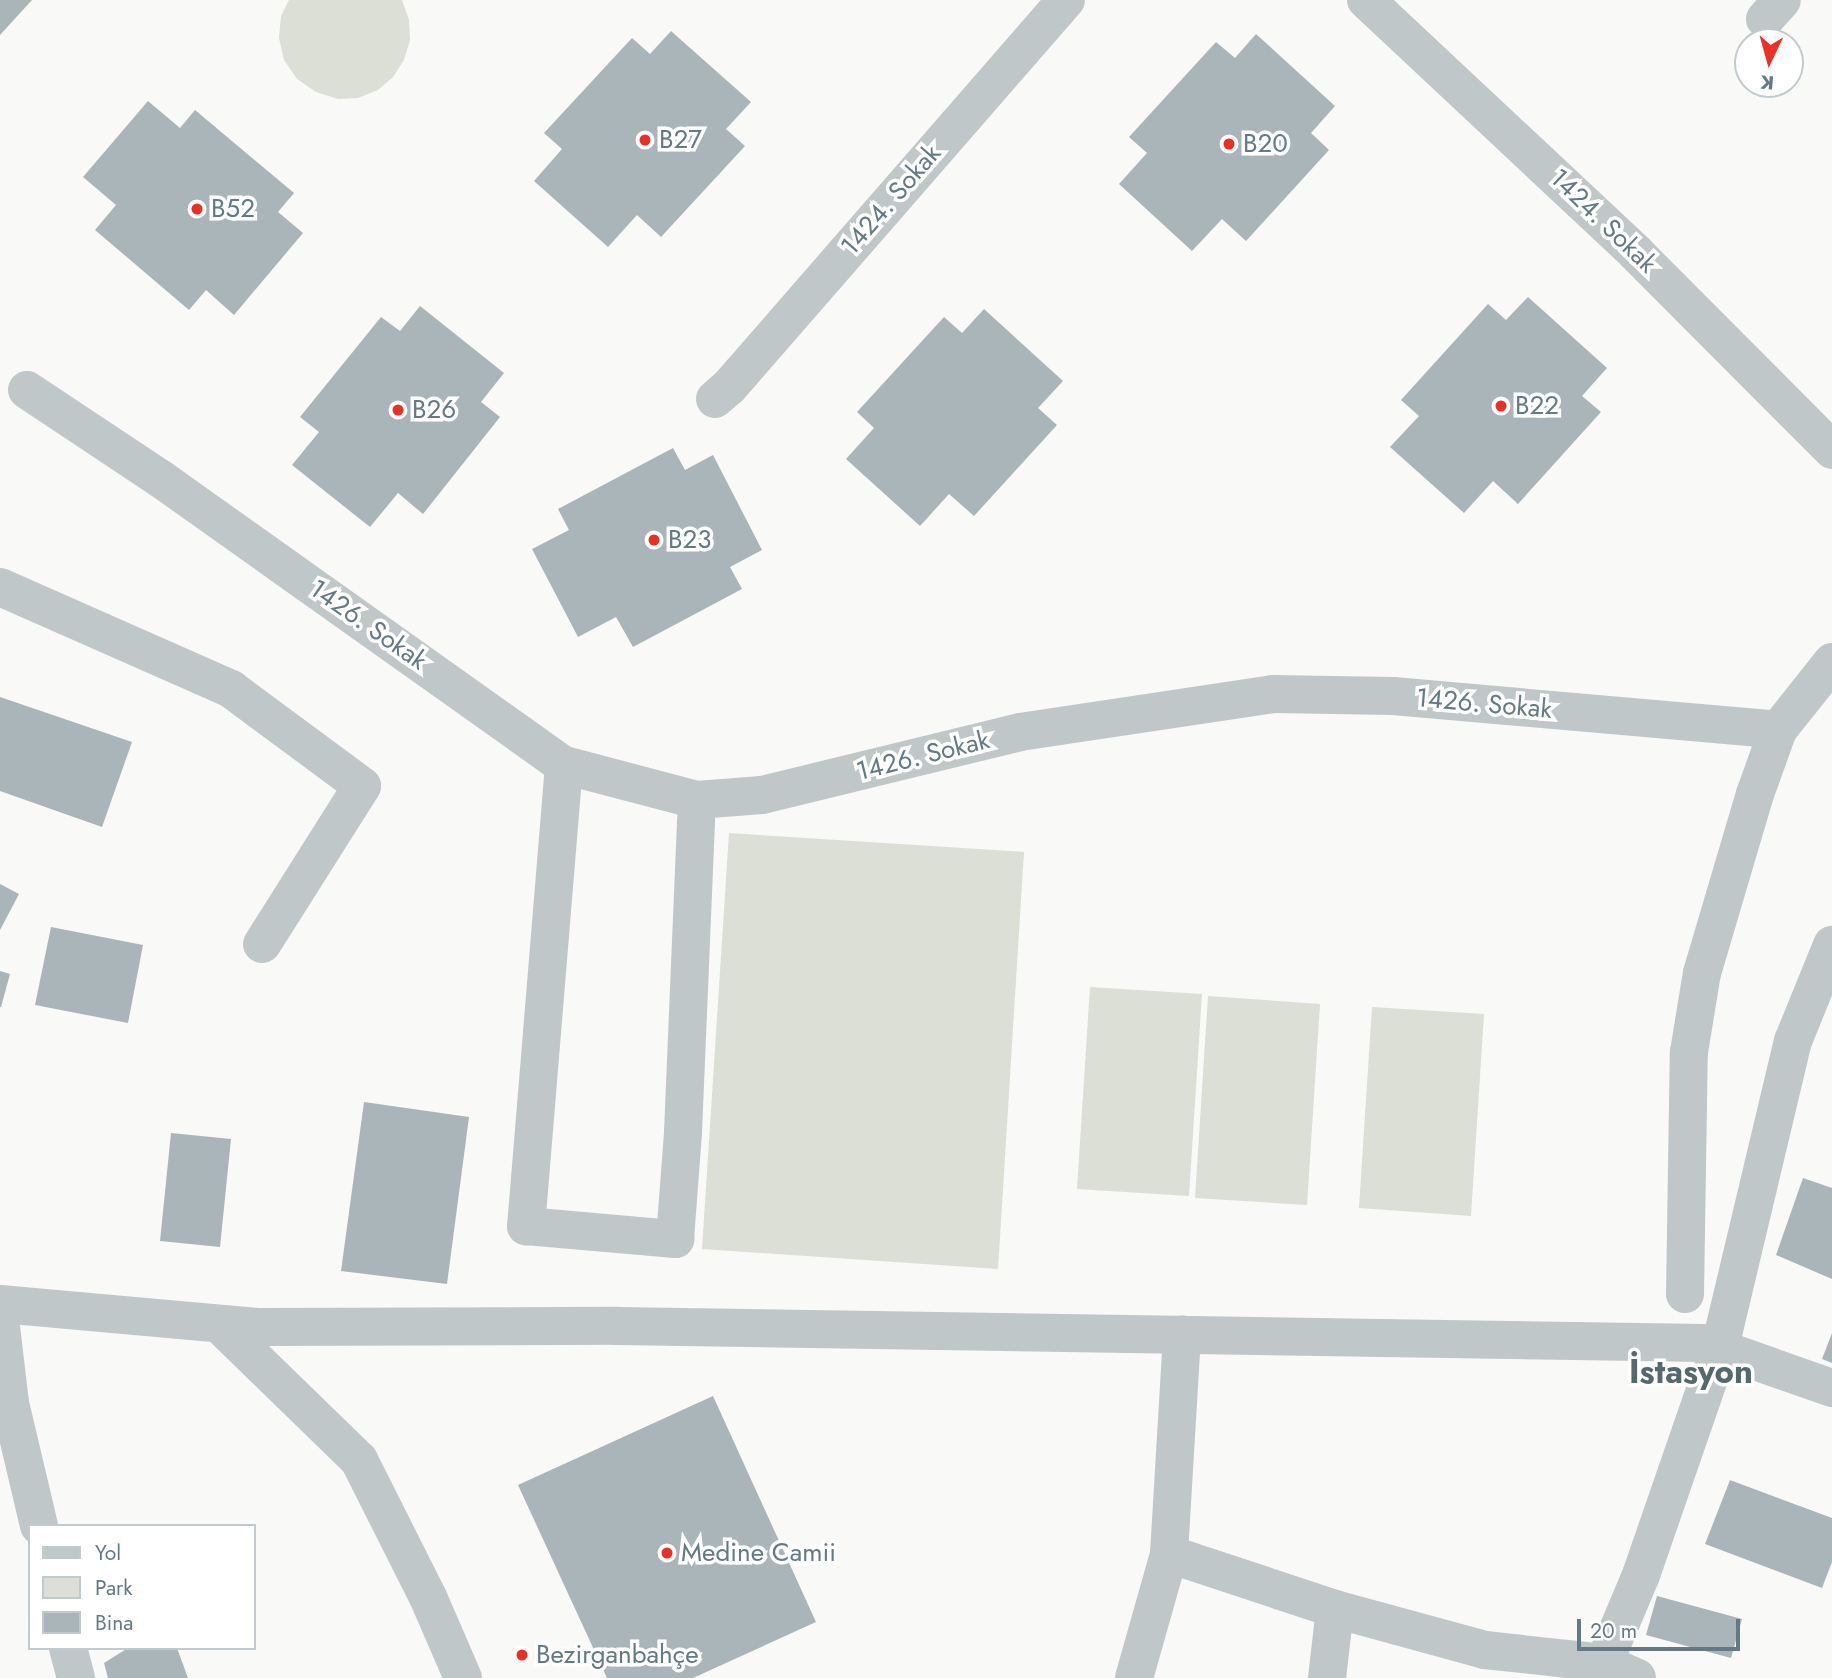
<!DOCTYPE html>
<meta charset="utf-8">
<style>
body{margin:0}
#map{position:relative;width:1832px;height:1678px;overflow:hidden;background:#f9f9f7;font-family:Jost,sans-serif}
div>[style]{position:absolute}
.green>*{inset:0;background:#dbdfd6}
.building>*{inset:0;background:#a9b5b9}
.minor>*{height:38px;margin:-19px;padding:0 19px;transform-origin:19px;border-radius:19px;background:#c0c7c9}
.dots>*{width:19px;height:19px;translate:-50% -50%;box-sizing:border-box;border:4px solid #fff;border-radius:50%}
span{translate:-50% -50%;white-space:nowrap;text-align:center;line-height:1.15;-webkit-text-stroke:7px #fff;paint-order:stroke}
.poi-label{font-size:26px;color:#637a84}
.left{translate:0 -50%;text-align:left}
.street-label{font-size:26px;color:#637a84}
.district-label{font-size:33px;color:#55686e;font-weight:700}
.legend{position:absolute;left:28px;top:1524px;width:228px;height:126px;box-sizing:border-box;background:#fff;border:2px solid #c1cace;margin:0;padding:9px 12px;list-style:none;font-size:21px;color:#637a84}
.legend li{display:flex;align-items:center;gap:14px;height:35px}
.legend b{width:35px;border:2px solid #c1cace}
.north{position:absolute;left:1734px;top:28px;width:70px;height:70px;box-sizing:border-box;background:#fff;border:2px solid #c1cace;border-radius:50%;rotate:185deg;font-size:19px;font-weight:700;line-height:28px;text-align:center;color:#637a84}
.north::after{content:'';display:block;margin:auto;width:24px;height:32px;background:#ed2e23;clip-path:polygon(50% 0,100% 100%,50% 72%,0 100%)}
.scale{position:absolute;left:1577px;top:1619px;width:163px;height:32px;box-sizing:border-box;border:4px solid #637a84;border-top:0;padding-left:9px;font-size:21px;line-height:24px;white-space:nowrap;color:#637a84;-webkit-text-stroke:5px #fff;paint-order:stroke}
</style>
<div id="map">
<div class="green">
<i style="clip-path:polygon(289px 0,402px 0,409px 20px,410px 40px,404px 60px,393px 77px,378px 90px,358px 98px,338px 99px,316px 92px,297px 79px,284px 60px,279px 38px,281px 16px)"></i>
<i style="clip-path:polygon(729px 833px,1024px 852px,998px 1269px,702px 1249px)"></i>
<i style="clip-path:polygon(1090px 987px,1202px 994px,1189px 1196px,1077px 1189px)"></i>
<i style="clip-path:polygon(1208px 996px,1320px 1004px,1307px 1205px,1195px 1198px)"></i>
<i style="clip-path:polygon(1372px 1007px,1484px 1014px,1471px 1216px,1359px 1208px)"></i>
</div>
<div class="building">
<i style="clip-path:polygon(0 0,32px 0,0 35px)"></i>
<i style="clip-path:polygon(671px 31px,751px 102px,726px 129px,745px 146px,661px 237px,637px 215px,608px 247px,534px 181px,562px 149px,544px 133px,632px 38px,650px 54px)"></i>
<i style="clip-path:polygon(1256px 34px,1335px 106px,1311px 133px,1329px 150px,1246px 241px,1222px 219px,1192px 251px,1119px 184px,1147px 153px,1129px 137px,1216px 42px,1235px 58px)"></i>
<i style="clip-path:polygon(148px 101px,180px 128px,195px 110px,294px 193px,278px 212px,303px 233px,234px 315px,206px 290px,189px 310px,95px 230px,116px 205px,83px 177px)"></i>
<i style="clip-path:polygon(1528px 297px,1607px 368px,1582px 396px,1601px 412px,1518px 504px,1493px 481px,1464px 513px,1390px 447px,1419px 416px,1401px 400px,1488px 304px,1506px 320px)"></i>
<i style="clip-path:polygon(420px 306px,504px 373px,481px 402px,500px 417px,423px 514px,398px 493px,370px 527px,292px 465px,319px 432px,300px 417px,381px 317px,400px 331px)"></i>
<i style="clip-path:polygon(984px 309px,1063px 381px,1038px 408px,1057px 425px,974px 516px,949px 494px,920px 526px,846px 459px,874px 428px,857px 412px,944px 317px,962px 333px)"></i>
<i style="clip-path:polygon(673px 448px,685px 470px,713px 455px,762px 550px,730px 567px,742px 589px,633px 647px,616px 617px,578px 637px,532px 549px,569px 530px,558px 509px)"></i>
<i style="clip-path:polygon(0 697px,132px 742px,102px 827px,0 791px)"></i>
<i style="clip-path:polygon(0 884px,19px 894px,0 930px)"></i>
<i style="clip-path:polygon(51px 927px,143px 945px,128px 1023px,35px 1005px)"></i>
<i style="clip-path:polygon(0 971px,10px 974px,1px 1007px,0 1007px)"></i>
<i style="clip-path:polygon(364px 1102px,469px 1117px,447px 1284px,341px 1271px)"></i>
<i style="clip-path:polygon(171px 1133px,231px 1139px,220px 1247px,160px 1241px)"></i>
<i style="clip-path:polygon(1803px 1178px,1832px 1188px,1832px 1279px,1776px 1255px)"></i>
<i style="clip-path:polygon(1832px 1333px,1832px 1363px,1822px 1359px)"></i>
<i style="clip-path:polygon(713px 1396px,816px 1622px,693px 1678px,607px 1678px,518px 1485px)"></i>
<i style="clip-path:polygon(1730px 1480px,1832px 1518px,1832px 1562px,1822px 1588px,1705px 1544px)"></i>
<i style="clip-path:polygon(1657px 1596px,1742px 1619px,1731px 1658px,1646px 1635px)"></i>
<i style="clip-path:polygon(128px 1648px,177px 1648px,188px 1678px,108px 1678px,104px 1663px)"></i>
</div>
<div class="minor">
<i style="left:1366px;top:0;width:370px;rotate:43.1deg"></i>
<i style="left:1636px;top:253px;width:278px;rotate:45.1deg"></i>
<i style="left:1765px;top:19px;width:25px;rotate:-48deg"></i>
<i style="left:27px;top:390px;width:161px;rotate:33.6deg"></i>
<i style="left:161px;top:479px;width:494px;rotate:35.4deg"></i>
<i style="left:564px;top:765px;width:138px;rotate:14.7deg"></i>
<i style="left:697px;top:800px;width:65px;rotate:-4.4deg"></i>
<i style="left:762px;top:795px;width:266px;rotate:-13.7deg"></i>
<i style="left:1020px;top:732px;width:256px;rotate:-8.5deg"></i>
<i style="left:1273px;top:694px;width:120px;rotate:1deg"></i>
<i style="left:1393px;top:696px;width:386px;rotate:5deg"></i>
<i style="left:715px;top:399px;width:18px;rotate:-41deg"></i>
<i style="left:729px;top:387px;width:513px;rotate:-48.95deg"></i>
<i style="left:0;top:587px;width:253px;rotate:23.8deg"></i>
<i style="left:231px;top:689px;width:163px;rotate:36.5deg"></i>
<i style="left:362px;top:786px;width:187px;rotate:122.3deg"></i>
<i style="left:564px;top:765px;width:463px;rotate:94.7deg"></i>
<i style="left:526px;top:1226px;width:150px;rotate:5deg"></i>
<i style="left:675px;top:1239px;width:107px;rotate:-85.7deg"></i>
<i style="left:683px;top:1132px;width:332px;rotate:-87.6deg"></i>
<i style="left:1685px;top:1294px;width:242px;rotate:-89.1deg"></i>
<i style="left:1689px;top:1052px;width:80px;rotate:-80.7deg"></i>
<i style="left:1702px;top:973px;width:187px;rotate:-73.5deg"></i>
<i style="left:1755px;top:794px;width:68px;rotate:-70.2deg"></i>
<i style="left:1778px;top:730px;width:87px;rotate:-51.5deg"></i>
<i style="left:0;top:1304px;width:261px;rotate:5.1deg"></i>
<i style="left:260px;top:1327px;width:357px;rotate:-0.2deg"></i>
<i style="left:617px;top:1326px;width:1087px;rotate:0.9deg"></i>
<i style="left:1704px;top:1343px;width:136px;rotate:19.4deg"></i>
<i style="left:0;top:1318px;width:86px;rotate:83.3deg"></i>
<i style="left:10px;top:1403px;width:126px;rotate:76.7deg"></i>
<i style="left:219px;top:1324px;width:195px;rotate:44.2deg"></i>
<i style="left:359px;top:1460px;width:153px;rotate:63.3deg"></i>
<i style="left:428px;top:1597px;width:88px;rotate:66.6deg"></i>
<i style="left:1169px;top:1554px;width:175px;rotate:18.3deg"></i>
<i style="left:1335px;top:1609px;width:156px;rotate:15.3deg"></i>
<i style="left:1485px;top:1650px;width:120px;rotate:6.2deg"></i>
<i style="left:1604px;top:1663px;width:95px;rotate:-67.2deg"></i>
<i style="left:1641px;top:1575px;width:241px;rotate:-70.9deg"></i>
<i style="left:1720px;top:1347px;width:315px;rotate:-76.6deg"></i>
<i style="left:1793px;top:1041px;width:104px;rotate:-67.9deg"></i>
<i style="left:68px;top:1648px;width:31px;rotate:75deg"></i>
<i style="left:1604px;top:1663px;width:36px;rotate:24deg"></i>
<i style="left:1134px;top:1678px;width:129px;rotate:-74.2deg"></i>
<i style="left:1169px;top:1554px;width:220px;rotate:-86.6deg"></i>
<i style="left:1327px;top:1678px;width:69px;rotate:-83.4deg"></i>
</div>
<div class="dots">
<i style="left:645px;top:140px;background:#ed2e23"></i>
<i style="left:1229px;top:144px;background:#ed2e23"></i>
<i style="left:197px;top:209px;background:#ed2e23"></i>
<i style="left:1501px;top:406px;background:#ed2e23"></i>
<i style="left:398px;top:410px;background:#ed2e23"></i>
<i style="left:654px;top:540px;background:#ed2e23"></i>
<i style="left:667px;top:1553px;background:#ed2e23"></i>
<i style="left:522px;top:1655px;background:#ed2e23"></i>
</div>
<div class="poi-label">
<span class="left" style="left:659px;top:140px">B27</span>
<span class="left" style="left:1243px;top:144px">B20</span>
<span class="left" style="left:211px;top:209px">B52</span>
<span class="left" style="left:1515px;top:406px">B22</span>
<span class="left" style="left:412px;top:410px">B26</span>
<span class="left" style="left:668px;top:540px">B23</span>
<span class="left" style="left:681px;top:1553px">Medine Camii</span>
<span class="left" style="left:536px;top:1655px">Bezirganbahçe</span>
</div>
<div class="street-label">
<span style="left:891px;top:200px;rotate:-49deg">1424. Sokak</span>
<span style="left:1603px;top:221px;rotate:44deg">1424. Sokak</span>
<span style="left:368px;top:625px;rotate:35deg">1426. Sokak</span>
<span style="left:1484px;top:704px;rotate:5deg">1426. Sokak</span>
<span style="left:923px;top:756px;rotate:-14deg">1426. Sokak</span>
</div>
<div class="district-label">
<span style="left:1691px;top:1372px">İstasyon</span>
</div>
<ul class="legend">
<li><b style="height:9px;background:#c0c7c9"></b>Yol</li>
<li><b style="height:19px;background:#dbdfd6"></b>Park</li>
<li><b style="height:19px;background:#a9b5b9"></b>Bina</li>
</ul>
<div class="north">K</div>
<div class="scale">20 m</div>
</div>
